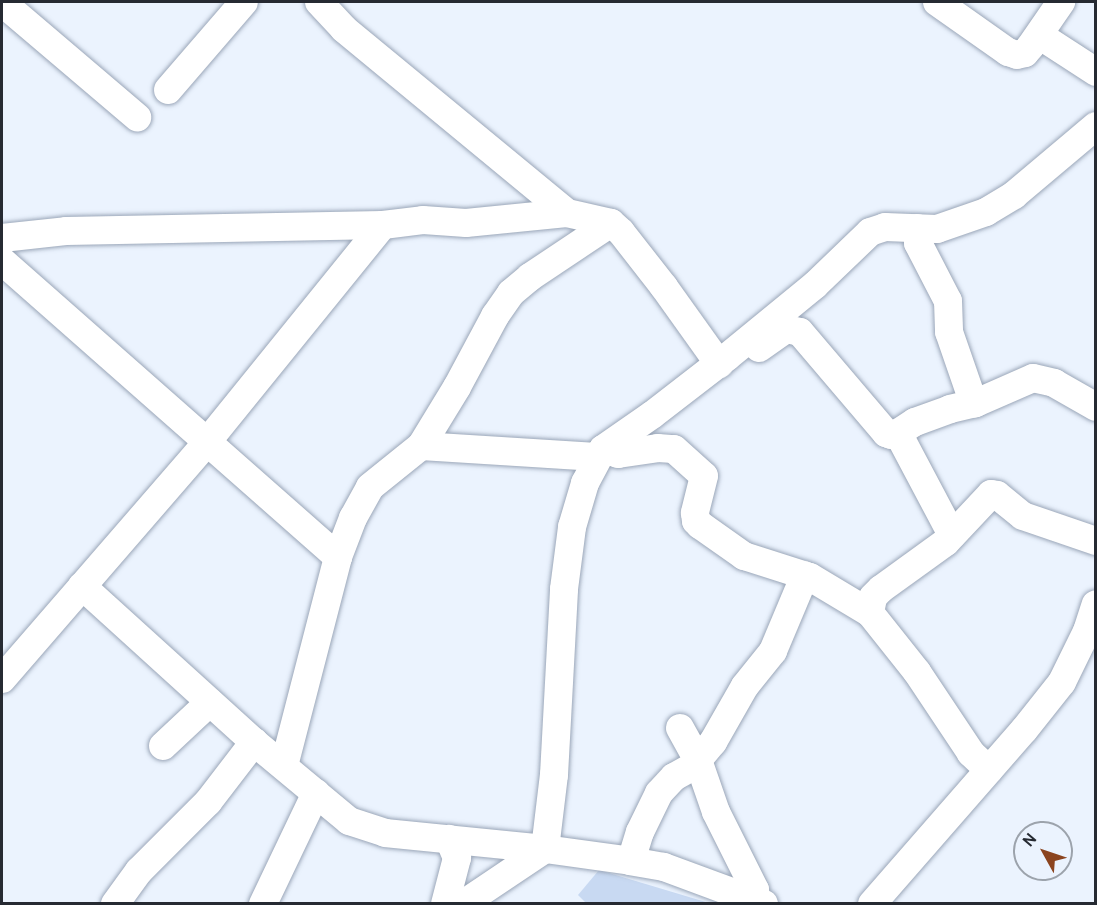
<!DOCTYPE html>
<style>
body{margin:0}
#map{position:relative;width:1097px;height:905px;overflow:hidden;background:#ebf3fe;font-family:Overpass,sans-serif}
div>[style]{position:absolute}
.green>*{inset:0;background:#c8d9f2}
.roads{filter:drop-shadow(0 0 2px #9aa6b8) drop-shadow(0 0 2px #9aa6b8)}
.minor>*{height:28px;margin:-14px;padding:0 14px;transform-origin:14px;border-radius:14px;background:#fff}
span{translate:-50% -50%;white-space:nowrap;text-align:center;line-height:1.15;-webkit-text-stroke:6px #ebf3fe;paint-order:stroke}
.frame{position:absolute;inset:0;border:3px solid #262a32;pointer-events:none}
.north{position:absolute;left:1013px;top:821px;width:60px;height:60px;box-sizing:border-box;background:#ebf3fe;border:2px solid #9ca3ac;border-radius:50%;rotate:310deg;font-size:16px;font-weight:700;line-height:24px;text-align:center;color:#262a32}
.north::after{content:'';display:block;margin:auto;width:21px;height:27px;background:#8b441f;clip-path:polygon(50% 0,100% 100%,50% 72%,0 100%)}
</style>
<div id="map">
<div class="green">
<i style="clip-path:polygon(599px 870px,709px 903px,586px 903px,578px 895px)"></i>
</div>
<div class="roads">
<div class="minor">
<i style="left:319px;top:2px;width:37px;rotate:47deg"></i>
<i style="left:344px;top:29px;width:289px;rotate:39.5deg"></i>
<i style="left:937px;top:2px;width:87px;rotate:35.2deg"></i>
<i style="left:1008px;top:52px;width:9px;rotate:18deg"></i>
<i style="left:1017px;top:55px;width:8px;rotate:-14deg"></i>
<i style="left:1025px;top:53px;width:8px;rotate:-50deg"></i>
<i style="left:1030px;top:47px;width:55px;rotate:-55.4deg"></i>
<i style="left:4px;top:4px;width:175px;rotate:40.4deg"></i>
<i style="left:1039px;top:35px;width:68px;rotate:33deg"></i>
<i style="left:168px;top:90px;width:116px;rotate:-49.2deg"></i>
<i style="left:917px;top:228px;width:15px;rotate:86deg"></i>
<i style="left:918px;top:243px;width:65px;rotate:62.7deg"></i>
<i style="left:948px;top:301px;width:31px;rotate:88deg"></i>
<i style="left:949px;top:332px;width:76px;rotate:70.9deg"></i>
<i style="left:2px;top:238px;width:64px;rotate:-6.2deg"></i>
<i style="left:66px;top:231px;width:317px;rotate:-1.1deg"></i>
<i style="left:2px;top:261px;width:448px;rotate:41.4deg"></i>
<i style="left:759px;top:348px;width:33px;rotate:-35deg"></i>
<i style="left:786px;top:329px;width:14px;rotate:12deg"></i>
<i style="left:800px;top:332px;width:133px;rotate:49.6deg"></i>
<i style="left:886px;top:433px;width:5px;rotate:22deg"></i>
<i style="left:891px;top:435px;width:7px;rotate:-16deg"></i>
<i style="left:421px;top:446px;width:176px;rotate:3.6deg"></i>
<i style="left:603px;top:449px;width:16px;rotate:18deg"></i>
<i style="left:618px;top:454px;width:40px;rotate:-8.5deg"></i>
<i style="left:658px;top:448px;width:16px;rotate:4deg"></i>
<i style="left:674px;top:449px;width:40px;rotate:42deg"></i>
<i style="left:704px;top:476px;width:38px;rotate:104deg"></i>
<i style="left:695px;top:513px;width:8px;rotate:83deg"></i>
<i style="left:696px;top:521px;width:6px;rotate:45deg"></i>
<i style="left:700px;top:525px;width:54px;rotate:35.2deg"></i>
<i style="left:744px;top:556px;width:69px;rotate:17.7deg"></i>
<i style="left:810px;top:577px;width:70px;rotate:31deg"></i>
<i style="left:952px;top:535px;width:115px;rotate:-117.9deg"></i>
<i style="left:898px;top:433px;width:20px;rotate:-33deg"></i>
<i style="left:915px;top:422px;width:37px;rotate:-20deg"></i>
<i style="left:950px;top:409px;width:27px;rotate:-13deg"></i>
<i style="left:976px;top:403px;width:62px;rotate:-23.7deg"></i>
<i style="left:1033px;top:378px;width:22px;rotate:13deg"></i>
<i style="left:1054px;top:383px;width:48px;rotate:29.7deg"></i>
<i style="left:82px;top:586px;width:232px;rotate:42.2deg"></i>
<i style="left:254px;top:742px;width:124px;rotate:39.7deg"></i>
<i style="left:349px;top:821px;width:38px;rotate:18deg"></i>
<i style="left:385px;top:833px;width:161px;rotate:5.7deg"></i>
<i style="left:545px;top:849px;width:75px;rotate:-83.1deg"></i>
<i style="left:554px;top:775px;width:186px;rotate:-86.9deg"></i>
<i style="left:564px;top:589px;width:63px;rotate:-82.6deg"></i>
<i style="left:572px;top:527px;width:46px;rotate:-73.5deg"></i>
<i style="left:585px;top:483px;width:38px;rotate:-62deg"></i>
<i style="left:603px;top:449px;width:60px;rotate:-34.8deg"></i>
<i style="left:652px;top:415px;width:95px;rotate:-37.7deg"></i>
<i style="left:727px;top:357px;width:114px;rotate:-39.3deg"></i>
<i style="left:815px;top:285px;width:76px;rotate:-43.9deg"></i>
<i style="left:870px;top:232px;width:16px;rotate:-18deg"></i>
<i style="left:885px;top:227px;width:52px;rotate:2.2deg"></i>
<i style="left:937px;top:229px;width:52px;rotate:-19.1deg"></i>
<i style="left:986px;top:212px;width:33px;rotate:-31deg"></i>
<i style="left:1014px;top:195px;width:107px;rotate:-40.1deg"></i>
<i style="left:2px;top:679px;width:313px;rotate:-49.1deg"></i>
<i style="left:207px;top:442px;width:279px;rotate:-51deg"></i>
<i style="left:383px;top:225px;width:40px;rotate:-7.1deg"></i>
<i style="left:423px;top:220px;width:43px;rotate:4deg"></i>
<i style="left:466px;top:223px;width:101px;rotate:-5.7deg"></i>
<i style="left:567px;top:213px;width:45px;rotate:12.8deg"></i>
<i style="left:611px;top:223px;width:13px;rotate:42deg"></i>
<i style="left:621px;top:232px;width:70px;rotate:52deg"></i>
<i style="left:664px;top:287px;width:95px;rotate:54.5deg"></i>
<i style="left:680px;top:728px;width:37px;rotate:61deg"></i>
<i style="left:698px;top:760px;width:55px;rotate:70.9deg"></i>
<i style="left:716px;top:812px;width:87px;rotate:63.4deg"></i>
<i style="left:755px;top:890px;width:10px;rotate:84deg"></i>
<i style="left:163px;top:746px;width:64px;rotate:-43.1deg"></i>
<i style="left:284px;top:766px;width:216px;rotate:-75.5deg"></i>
<i style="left:338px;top:557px;width:42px;rotate:-69deg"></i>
<i style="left:353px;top:518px;width:35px;rotate:-61deg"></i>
<i style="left:370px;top:487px;width:65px;rotate:-38.8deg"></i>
<i style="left:421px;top:446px;width:69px;rotate:-58.6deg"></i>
<i style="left:457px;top:387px;width:81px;rotate:-61.8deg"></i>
<i style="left:495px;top:316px;width:28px;rotate:-55deg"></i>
<i style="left:511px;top:293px;width:25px;rotate:-40deg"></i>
<i style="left:530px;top:277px;width:97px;rotate:-33.7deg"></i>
<i style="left:989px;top:770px;width:25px;rotate:-137deg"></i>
<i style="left:971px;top:753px;width:97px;rotate:-123.7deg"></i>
<i style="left:917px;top:672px;width:75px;rotate:-128.5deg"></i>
<i style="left:870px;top:613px;width:16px;rotate:-79deg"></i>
<i style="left:873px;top:597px;width:11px;rotate:-45deg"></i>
<i style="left:881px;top:589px;width:80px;rotate:-35.9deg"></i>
<i style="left:946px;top:542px;width:66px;rotate:-46.8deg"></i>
<i style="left:991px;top:494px;width:6px;rotate:9deg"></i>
<i style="left:997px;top:495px;width:33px;rotate:39deg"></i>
<i style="left:1023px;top:516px;width:77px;rotate:18.9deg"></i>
<i style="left:115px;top:904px;width:41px;rotate:-54deg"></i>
<i style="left:139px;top:871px;width:98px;rotate:-45deg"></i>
<i style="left:208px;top:802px;width:76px;rotate:-52.5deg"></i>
<i style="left:263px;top:904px;width:123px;rotate:-64.5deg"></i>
<i style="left:445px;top:904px;width:48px;rotate:-75.4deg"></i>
<i style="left:457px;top:858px;width:21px;rotate:-113deg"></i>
<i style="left:463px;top:904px;width:99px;rotate:-33.9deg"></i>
<i style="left:545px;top:849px;width:87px;rotate:7.9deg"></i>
<i style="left:764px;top:904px;width:107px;rotate:-159.7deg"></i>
<i style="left:664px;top:867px;width:34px;rotate:-170deg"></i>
<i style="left:631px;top:861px;width:30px;rotate:-73deg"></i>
<i style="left:640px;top:832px;width:43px;rotate:-64deg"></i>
<i style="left:659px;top:793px;width:22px;rotate:-47deg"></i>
<i style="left:674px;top:777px;width:21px;rotate:-29deg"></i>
<i style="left:692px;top:767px;width:33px;rotate:-50deg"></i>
<i style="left:713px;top:742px;width:64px;rotate:-60.3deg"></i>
<i style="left:745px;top:686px;width:45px;rotate:-51.3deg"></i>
<i style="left:773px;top:651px;width:82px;rotate:-67.2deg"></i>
<i style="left:872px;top:904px;width:231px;rotate:-48.9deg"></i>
<i style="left:1024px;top:730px;width:61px;rotate:-51.6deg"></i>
<i style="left:1062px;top:682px;width:57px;rotate:-63.9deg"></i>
<i style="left:1087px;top:631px;width:28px;rotate:-72deg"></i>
</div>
</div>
<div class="frame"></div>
<div class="north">N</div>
</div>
